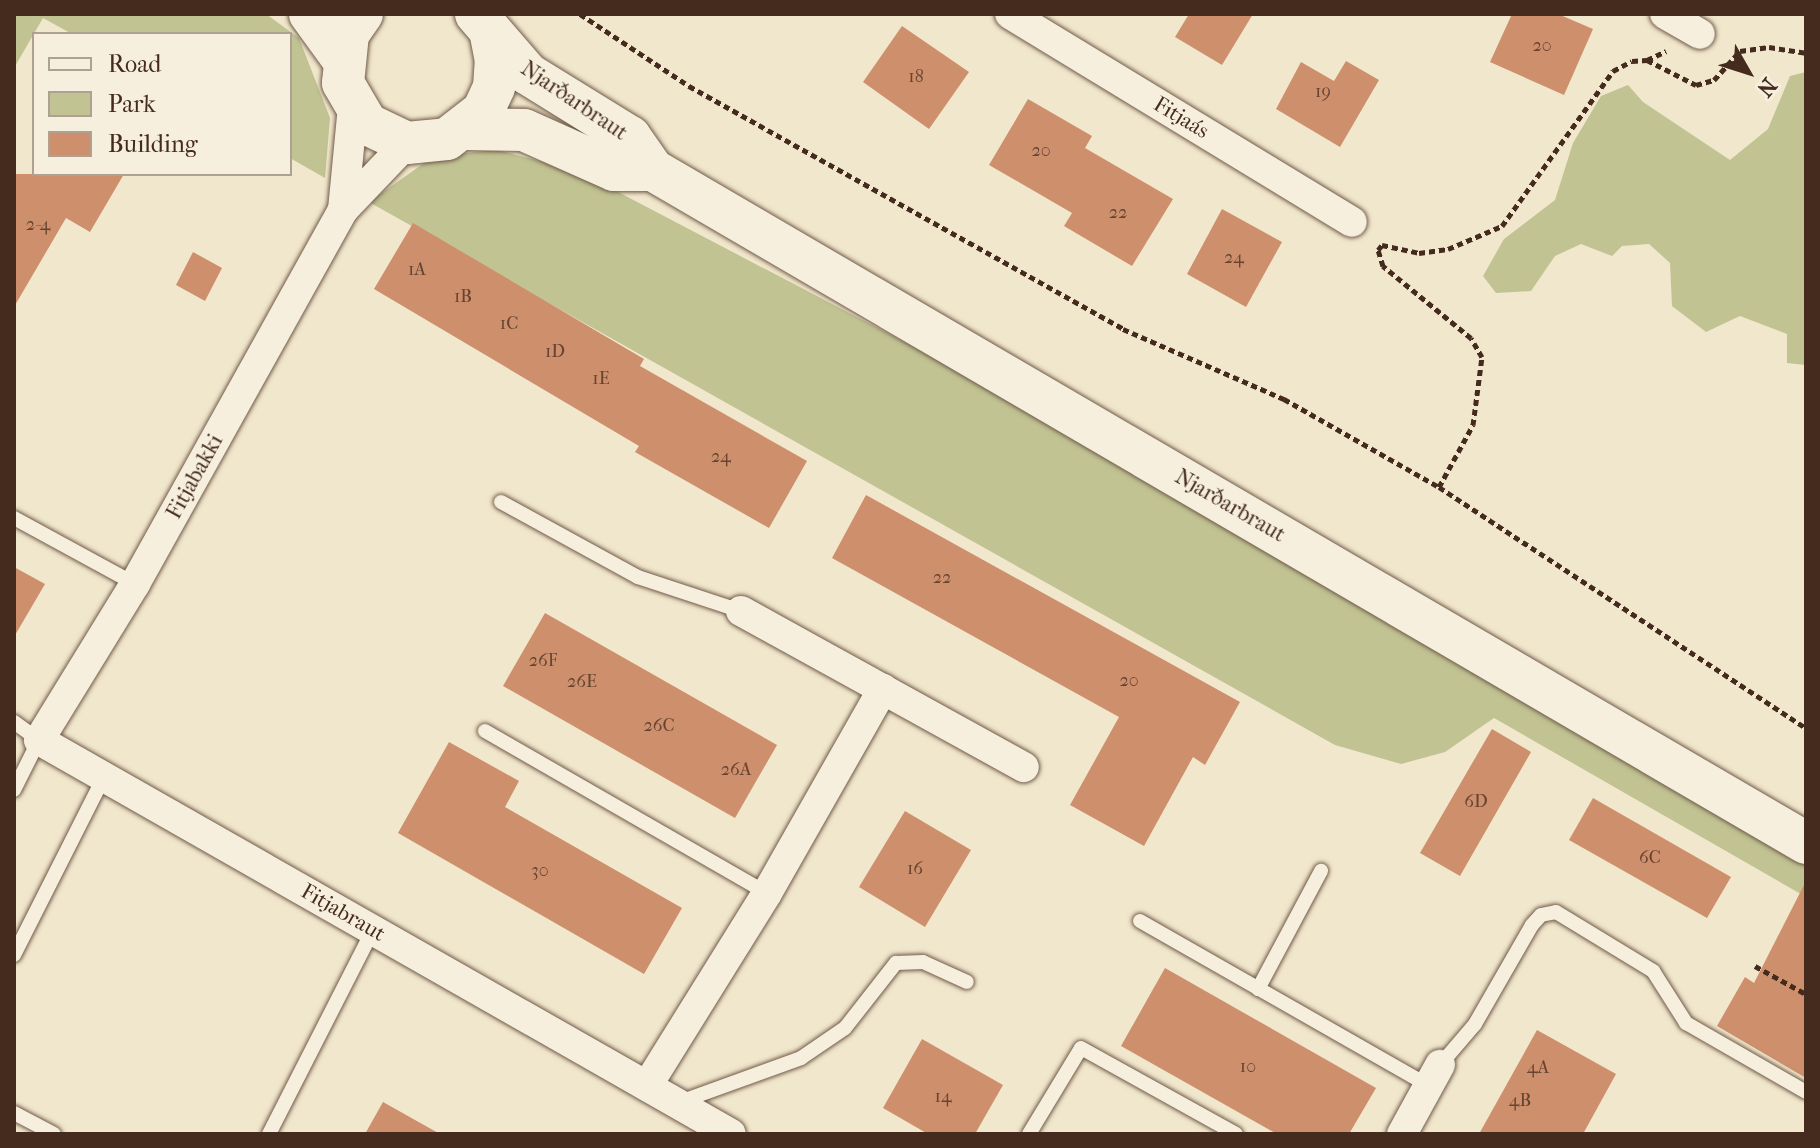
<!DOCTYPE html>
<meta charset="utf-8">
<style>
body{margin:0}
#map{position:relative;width:1820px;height:1148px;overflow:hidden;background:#f1e7cc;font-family:"IM FELL French Canon",serif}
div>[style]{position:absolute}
.green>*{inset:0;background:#c1c393}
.building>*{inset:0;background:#ce8f6d}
.path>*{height:5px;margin-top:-2.5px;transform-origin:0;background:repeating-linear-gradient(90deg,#452b1d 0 6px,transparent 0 10px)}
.roads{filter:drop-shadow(0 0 2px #705a49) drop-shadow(0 0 2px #705a49)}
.service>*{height:14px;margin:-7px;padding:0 7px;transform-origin:7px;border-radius:7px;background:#f6efde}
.minor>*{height:30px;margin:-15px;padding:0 15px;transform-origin:15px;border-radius:15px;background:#f6efde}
.secondary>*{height:42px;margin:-21px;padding:0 21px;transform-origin:21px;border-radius:21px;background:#f6efde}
span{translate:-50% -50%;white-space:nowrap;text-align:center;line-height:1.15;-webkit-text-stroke:6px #f6efde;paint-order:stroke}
.number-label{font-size:18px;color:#674431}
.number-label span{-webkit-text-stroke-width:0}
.street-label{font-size:22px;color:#452b1d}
.frame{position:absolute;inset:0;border:16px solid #452b1d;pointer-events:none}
.legend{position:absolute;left:32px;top:32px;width:260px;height:144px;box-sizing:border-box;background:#f6efde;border:2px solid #afa191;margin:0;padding:10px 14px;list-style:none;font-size:24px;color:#452b1d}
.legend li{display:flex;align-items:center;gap:16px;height:40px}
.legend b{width:40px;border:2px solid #afa191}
.north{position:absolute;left:1708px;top:32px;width:80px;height:80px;-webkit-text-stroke:6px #f6efde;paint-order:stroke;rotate:129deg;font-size:22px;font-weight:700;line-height:32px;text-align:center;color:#452b1d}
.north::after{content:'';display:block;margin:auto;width:28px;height:36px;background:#452b1d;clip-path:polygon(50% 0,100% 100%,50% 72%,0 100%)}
</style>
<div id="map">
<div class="green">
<i style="clip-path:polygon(14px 14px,266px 14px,299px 38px,330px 118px,325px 178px,290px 158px,290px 34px,72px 34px,43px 18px,14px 68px)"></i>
<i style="clip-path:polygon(1806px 72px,1806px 365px,1787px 363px,1787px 334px,1740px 316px,1706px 332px,1672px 306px,1670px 263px,1649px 244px,1622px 246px,1612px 256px,1581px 244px,1555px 256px,1531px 291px,1496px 293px,1483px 276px,1504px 239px,1555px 200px,1573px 143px,1601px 96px,1628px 85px,1643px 102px,1730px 160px,1768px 129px,1790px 76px)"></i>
<i style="clip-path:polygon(497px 150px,578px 171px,1002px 393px,1806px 860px,1806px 897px,1494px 718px,1445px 752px,1401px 764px,1335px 745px,369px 202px,434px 156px)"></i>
</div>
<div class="building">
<i style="clip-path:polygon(1189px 14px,1253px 14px,1222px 65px,1175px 37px)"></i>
<i style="clip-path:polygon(1512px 14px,1558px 14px,1593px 29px,1564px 95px,1490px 62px)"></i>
<i style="clip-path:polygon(902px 26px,969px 72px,929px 129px,863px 82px)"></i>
<i style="clip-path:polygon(1346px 61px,1379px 80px,1340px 147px,1276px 109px,1301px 62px,1334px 81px)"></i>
<i style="clip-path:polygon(1028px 99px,1092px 136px,1085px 148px,1173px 199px,1132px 266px,1064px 226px,1072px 213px,989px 165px)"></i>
<i style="clip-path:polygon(14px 174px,124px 174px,90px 232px,66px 218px,14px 307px)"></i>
<i style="clip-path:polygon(1222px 209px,1282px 242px,1246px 307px,1187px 274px)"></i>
<i style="clip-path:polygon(413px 223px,644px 359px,640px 366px,807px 461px,769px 528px,635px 452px,639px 446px,374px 289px)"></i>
<i style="clip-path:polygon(193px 252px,222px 268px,205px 301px,176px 285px)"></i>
<i style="clip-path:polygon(866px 495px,1240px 702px,1205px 765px,1193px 757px,1144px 846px,1070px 805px,1119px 717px,832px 558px)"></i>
<i style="clip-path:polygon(14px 567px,45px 584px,14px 637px)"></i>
<i style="clip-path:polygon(545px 613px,777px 745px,735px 818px,503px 686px)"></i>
<i style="clip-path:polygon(1492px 729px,1531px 752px,1460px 876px,1420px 853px)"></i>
<i style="clip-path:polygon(449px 742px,519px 781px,505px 807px,682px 908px,644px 974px,398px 833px)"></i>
<i style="clip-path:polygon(1593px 798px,1731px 877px,1707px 918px,1569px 840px)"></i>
<i style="clip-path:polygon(905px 811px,971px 850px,925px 927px,859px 887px)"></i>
<i style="clip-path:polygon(1806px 881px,1806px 1078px,1717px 1026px,1745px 977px,1754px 983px)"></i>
<i style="clip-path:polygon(1165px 968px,1376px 1088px,1349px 1134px,1277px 1134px,1121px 1046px)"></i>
<i style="clip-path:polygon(1537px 1030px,1616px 1074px,1583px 1134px,1479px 1134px)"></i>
<i style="clip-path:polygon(922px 1039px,1003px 1085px,975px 1134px,928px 1134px,883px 1108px)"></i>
<i style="clip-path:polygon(383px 1102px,440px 1134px,365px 1134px)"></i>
</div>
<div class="path">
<i style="left:580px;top:14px;width:131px;rotate:33.4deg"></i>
<i style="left:689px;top:86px;width:497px;rotate:29.2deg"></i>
<i style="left:1123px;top:329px;width:176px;rotate:23.5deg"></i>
<i style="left:1284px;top:399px;width:178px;rotate:29.6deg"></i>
<i style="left:1439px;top:487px;width:439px;rotate:33.3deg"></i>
<i style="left:1647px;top:60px;width:21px;rotate:-25deg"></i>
<i style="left:1439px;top:487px;width:71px;rotate:-61.3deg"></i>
<i style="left:1473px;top:425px;width:69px;rotate:-82.5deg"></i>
<i style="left:1482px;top:357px;width:22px;rotate:-120deg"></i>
<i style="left:1471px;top:338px;width:114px;rotate:-140.7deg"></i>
<i style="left:1383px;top:266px;width:17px;rotate:-107deg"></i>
<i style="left:1378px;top:250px;width:6px;rotate:-51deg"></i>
<i style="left:1382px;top:245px;width:38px;rotate:12deg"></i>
<i style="left:1419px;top:253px;width:29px;rotate:-8deg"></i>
<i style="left:1448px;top:249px;width:59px;rotate:-23.1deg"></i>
<i style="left:1502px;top:226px;width:191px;rotate:-54.4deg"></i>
<i style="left:1613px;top:71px;width:21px;rotate:-28deg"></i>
<i style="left:1632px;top:61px;width:15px;rotate:-4deg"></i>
<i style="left:1647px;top:60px;width:55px;rotate:27deg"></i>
<i style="left:1696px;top:85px;width:19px;rotate:-16deg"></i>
<i style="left:1714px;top:80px;width:39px;rotate:-48deg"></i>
<i style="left:1740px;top:51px;width:29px;rotate:-8deg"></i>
<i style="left:1769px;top:47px;width:37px;rotate:9deg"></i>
<i style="left:1755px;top:966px;width:58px;rotate:28.8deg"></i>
</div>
<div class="roads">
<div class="service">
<i style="left:501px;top:502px;width:156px;rotate:28.7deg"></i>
<i style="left:638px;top:577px;width:108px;rotate:18.3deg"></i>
<i style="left:14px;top:518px;width:138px;rotate:28.6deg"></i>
<i style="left:14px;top:722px;width:31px;rotate:36deg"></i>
<i style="left:39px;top:740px;width:56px;rotate:116.6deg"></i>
<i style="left:485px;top:731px;width:325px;rotate:29.9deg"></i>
<i style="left:1140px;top:921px;width:333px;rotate:29.7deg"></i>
<i style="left:14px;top:955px;width:199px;rotate:-63.2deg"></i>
<i style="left:1258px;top:989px;width:134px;rotate:-61.9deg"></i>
<i style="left:1440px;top:1065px;width:54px;rotate:-49.5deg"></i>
<i style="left:1475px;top:1024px;width:114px;rotate:-60.1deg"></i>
<i style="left:1532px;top:925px;width:13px;rotate:-48deg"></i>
<i style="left:1541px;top:915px;width:15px;rotate:-11deg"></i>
<i style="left:1556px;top:912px;width:114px;rotate:31.3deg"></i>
<i style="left:1653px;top:971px;width:62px;rotate:57.6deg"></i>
<i style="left:1686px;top:1023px;width:138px;rotate:29.9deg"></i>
<i style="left:677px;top:1103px;width:132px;rotate:-19.9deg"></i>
<i style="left:801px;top:1058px;width:53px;rotate:-34.3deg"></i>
<i style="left:845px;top:1028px;width:83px;rotate:-51.9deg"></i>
<i style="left:896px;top:963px;width:27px;rotate:-2deg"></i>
<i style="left:923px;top:962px;width:48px;rotate:24.4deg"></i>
<i style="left:14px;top:1113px;width:45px;rotate:27.7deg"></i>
<i style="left:269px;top:1134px;width:229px;rotate:-63deg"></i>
<i style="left:1029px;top:1134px;width:100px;rotate:-58.8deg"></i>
<i style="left:1081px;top:1048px;width:177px;rotate:29deg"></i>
</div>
<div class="minor">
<i style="left:1010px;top:14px;width:400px;rotate:31.3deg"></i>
<i style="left:1665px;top:14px;width:40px;rotate:29.7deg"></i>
<i style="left:407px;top:143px;width:93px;rotate:133.7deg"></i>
<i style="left:343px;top:210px;width:428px;rotate:119.1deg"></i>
<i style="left:135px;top:584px;width:183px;rotate:121.6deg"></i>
<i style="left:39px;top:740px;width:796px;rotate:29.66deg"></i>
<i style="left:343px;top:210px;width:103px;rotate:-84.5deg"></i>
<i style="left:741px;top:611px;width:323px;rotate:28.9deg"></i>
<i style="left:647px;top:1086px;width:227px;rotate:-58.1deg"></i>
<i style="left:767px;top:893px;width:235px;rotate:-60.4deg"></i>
<i style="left:1402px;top:1134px;width:79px;rotate:-61.2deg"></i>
</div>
<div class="secondary">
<i style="left:310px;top:14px;width:54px;rotate:54deg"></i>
<i style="left:362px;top:14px;width:24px;rotate:125deg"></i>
<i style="left:348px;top:34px;width:49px;rotate:95.8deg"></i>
<i style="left:343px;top:83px;width:48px;rotate:59.7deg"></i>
<i style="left:367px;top:124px;width:44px;rotate:25.4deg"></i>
<i style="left:407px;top:143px;width:40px;rotate:-5.7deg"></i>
<i style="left:447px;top:139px;width:46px;rotate:-37.9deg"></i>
<i style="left:483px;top:111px;width:26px;rotate:-65deg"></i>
<i style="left:494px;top:87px;width:26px;rotate:-86deg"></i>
<i style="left:496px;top:61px;width:25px;rotate:-101deg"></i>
<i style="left:476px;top:14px;width:79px;rotate:49.1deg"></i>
<i style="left:528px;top:74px;width:120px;rotate:31.7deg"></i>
<i style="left:630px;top:137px;width:40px;rotate:55.1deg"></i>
<i style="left:653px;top:170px;width:1335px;rotate:30.27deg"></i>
<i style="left:464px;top:129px;width:60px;rotate:1deg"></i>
<i style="left:524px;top:130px;width:98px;rotate:24deg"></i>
<i style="left:614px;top:170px;width:39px"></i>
</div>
</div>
<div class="number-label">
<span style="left:1542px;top:46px">20</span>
<span style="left:916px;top:77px">18</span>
<span style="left:1323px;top:92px">19</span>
<span style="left:1041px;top:151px">20</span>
<span style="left:1118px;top:213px">22</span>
<span style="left:38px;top:225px">2-4</span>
<span style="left:1234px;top:258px">24</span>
<span style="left:417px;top:270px">1A</span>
<span style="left:463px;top:297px">1B</span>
<span style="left:509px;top:324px">1C</span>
<span style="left:555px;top:352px">1D</span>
<span style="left:601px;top:379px">1E</span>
<span style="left:721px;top:457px">24</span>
<span style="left:942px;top:578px">22</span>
<span style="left:543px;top:661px">26F</span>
<span style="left:1129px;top:681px">20</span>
<span style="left:582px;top:682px">26E</span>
<span style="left:659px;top:726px">26C</span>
<span style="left:736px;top:770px">26A</span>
<span style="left:1476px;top:802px">6D</span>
<span style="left:1650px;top:858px">6C</span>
<span style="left:915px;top:869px">16</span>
<span style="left:540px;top:871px">30</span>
<span style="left:1248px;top:1067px">10</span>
<span style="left:1538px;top:1068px">4A</span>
<span style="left:943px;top:1097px">14</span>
<span style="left:1520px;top:1101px">4B</span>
</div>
<div class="street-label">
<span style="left:574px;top:101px;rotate:34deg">Njarðarbraut</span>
<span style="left:1181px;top:118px;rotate:31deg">Fitjaás</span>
<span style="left:195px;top:477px;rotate:-61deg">Fitjabakki</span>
<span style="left:1230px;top:506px;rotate:30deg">Njarðarbraut</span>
<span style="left:343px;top:913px;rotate:30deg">Fitjabraut</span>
</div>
<div class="frame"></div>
<ul class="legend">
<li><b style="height:10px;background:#f6efde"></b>Road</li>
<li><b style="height:22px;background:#c1c393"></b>Park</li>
<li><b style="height:22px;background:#ce8f6d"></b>Building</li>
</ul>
<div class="north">N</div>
</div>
